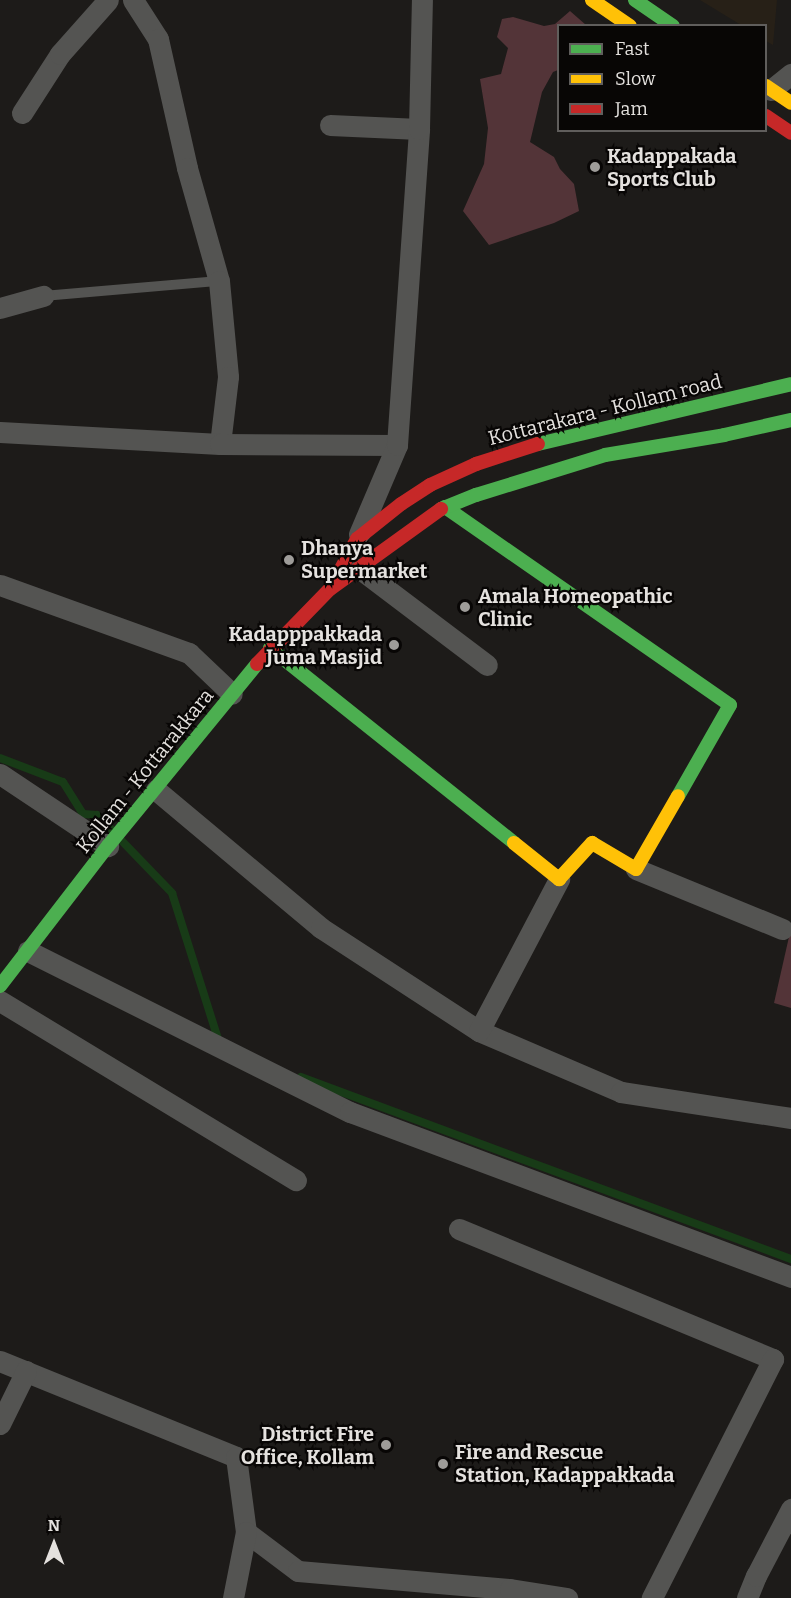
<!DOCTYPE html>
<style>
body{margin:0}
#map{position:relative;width:791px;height:1598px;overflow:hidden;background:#1d1b19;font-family:Bitter,serif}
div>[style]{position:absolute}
.built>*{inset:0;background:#272017}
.green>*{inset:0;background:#533438}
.stream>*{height:8px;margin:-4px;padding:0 4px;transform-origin:4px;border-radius:4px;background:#183b17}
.lane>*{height:10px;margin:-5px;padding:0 5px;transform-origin:5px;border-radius:5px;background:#545452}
.street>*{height:21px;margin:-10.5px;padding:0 10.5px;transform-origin:10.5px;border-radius:10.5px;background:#545452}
.fast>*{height:14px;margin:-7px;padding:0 7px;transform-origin:7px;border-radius:7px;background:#4caf50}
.slow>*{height:14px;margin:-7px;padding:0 7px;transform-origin:7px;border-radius:7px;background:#ffc107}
.jam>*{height:14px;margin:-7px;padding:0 7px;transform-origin:7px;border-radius:7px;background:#c62828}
.dots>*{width:16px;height:16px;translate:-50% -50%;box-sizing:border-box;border:3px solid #080605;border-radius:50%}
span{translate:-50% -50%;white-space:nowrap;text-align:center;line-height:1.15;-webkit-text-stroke:4.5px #080605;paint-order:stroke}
.poi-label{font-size:20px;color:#e4e1de;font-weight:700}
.left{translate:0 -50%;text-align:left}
.right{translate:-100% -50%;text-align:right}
.street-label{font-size:20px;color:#e4e1de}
.legend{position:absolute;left:557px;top:24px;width:210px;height:108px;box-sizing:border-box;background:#080605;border:2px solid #605e5c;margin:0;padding:8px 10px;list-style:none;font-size:18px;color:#e4e1de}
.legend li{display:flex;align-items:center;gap:12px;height:30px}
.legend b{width:30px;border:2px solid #605e5c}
.north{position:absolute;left:24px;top:1514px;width:60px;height:60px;-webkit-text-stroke:4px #080605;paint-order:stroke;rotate:0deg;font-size:16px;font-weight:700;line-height:24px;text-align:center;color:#e4e1de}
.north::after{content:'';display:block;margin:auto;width:21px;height:27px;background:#e4e1de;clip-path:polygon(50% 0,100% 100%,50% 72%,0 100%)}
</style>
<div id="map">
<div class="built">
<i style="clip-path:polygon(700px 0,777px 0,773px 45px,766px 41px,766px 26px,741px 25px)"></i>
</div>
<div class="green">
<i style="clip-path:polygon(570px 11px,586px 25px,558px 26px,558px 70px,553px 72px,542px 92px,530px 142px,554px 157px,560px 169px,574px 184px,579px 211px,554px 223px,489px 245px,463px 211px,484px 164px,488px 128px,480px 79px,501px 74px,508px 48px,497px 37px,502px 19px,513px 17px,544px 26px,555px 24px)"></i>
<i style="clip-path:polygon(791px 928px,791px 1008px,774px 1003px)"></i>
</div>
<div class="stream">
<i style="left:0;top:758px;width:67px;rotate:20.9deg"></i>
<i style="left:63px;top:782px;width:38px;rotate:58deg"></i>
<i style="left:83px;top:814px;width:14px;rotate:4deg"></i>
<i style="left:97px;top:815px;width:21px;rotate:45deg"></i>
<i style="left:121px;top:840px;width:74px;rotate:46.1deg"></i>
<i style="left:172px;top:893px;width:156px;rotate:72.5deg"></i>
<i style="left:301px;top:1077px;width:523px;rotate:20.38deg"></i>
</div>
<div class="lane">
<i style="left:43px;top:296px;width:177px;rotate:-4.9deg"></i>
</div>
<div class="street">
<i style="left:133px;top:0;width:46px;rotate:57.3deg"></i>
<i style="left:158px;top:39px;width:132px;rotate:77.3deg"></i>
<i style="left:187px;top:168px;width:117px;rotate:74.2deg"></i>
<i style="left:219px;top:281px;width:96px;rotate:84.6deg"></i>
<i style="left:228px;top:377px;width:67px;rotate:96.8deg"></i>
<i style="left:771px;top:90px;width:26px;rotate:-39deg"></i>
<i style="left:22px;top:113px;width:70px;rotate:-57.2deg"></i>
<i style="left:60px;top:54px;width:72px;rotate:-48.4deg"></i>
<i style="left:330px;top:125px;width:89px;rotate:2.6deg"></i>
<i style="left:0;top:308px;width:45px;rotate:-15.6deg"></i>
<i style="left:0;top:432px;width:220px;rotate:3.1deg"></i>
<i style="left:220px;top:444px;width:177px;rotate:0.3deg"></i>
<i style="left:359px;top:534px;width:97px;rotate:-66.9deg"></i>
<i style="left:397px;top:445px;width:317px;rotate:-86deg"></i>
<i style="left:419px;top:129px;width:129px;rotate:-88.7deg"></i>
<i style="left:360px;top:569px;width:159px;rotate:37.1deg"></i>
<i style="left:0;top:585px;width:201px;rotate:19.8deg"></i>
<i style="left:189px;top:653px;width:59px;rotate:43.6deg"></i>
<i style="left:0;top:774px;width:130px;rotate:33.7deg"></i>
<i style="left:156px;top:790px;width:215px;rotate:39.9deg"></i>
<i style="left:321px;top:928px;width:189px;rotate:33.1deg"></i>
<i style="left:479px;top:1031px;width:155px;rotate:23.2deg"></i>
<i style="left:621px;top:1092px;width:172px;rotate:8.7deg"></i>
<i style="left:636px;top:869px;width:158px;rotate:22.3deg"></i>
<i style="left:28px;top:951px;width:360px;rotate:26.6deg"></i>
<i style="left:350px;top:1112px;width:471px;rotate:20.5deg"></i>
<i style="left:0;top:1001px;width:346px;rotate:31.2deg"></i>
<i style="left:479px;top:1031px;width:172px;rotate:-62.2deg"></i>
<i style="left:459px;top:1229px;width:340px;rotate:22.5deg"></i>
<i style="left:773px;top:1359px;width:268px;rotate:116.9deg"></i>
<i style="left:0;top:1361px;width:255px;rotate:22.1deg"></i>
<i style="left:236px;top:1457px;width:76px;rotate:82.4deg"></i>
<i style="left:246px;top:1532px;width:65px;rotate:36.9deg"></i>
<i style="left:298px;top:1571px;width:213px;rotate:4.9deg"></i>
<i style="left:510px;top:1589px;width:58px;rotate:9deg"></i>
<i style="left:0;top:1424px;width:59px;rotate:-63.9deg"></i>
<i style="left:233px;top:1598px;width:67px;rotate:-78.9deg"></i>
<i style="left:747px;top:1598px;width:24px;rotate:-68deg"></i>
<i style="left:756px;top:1576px;width:76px;rotate:-62.4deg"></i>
</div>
<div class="fast">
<i style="left:635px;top:0;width:46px;rotate:34.4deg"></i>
<i style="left:538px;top:444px;width:260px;rotate:-13.3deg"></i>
<i style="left:445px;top:507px;width:347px;rotate:34.8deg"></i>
<i style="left:730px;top:705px;width:105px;rotate:119.7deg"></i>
<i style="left:441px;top:509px;width:38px;rotate:-22deg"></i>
<i style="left:476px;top:495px;width:135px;rotate:-17.2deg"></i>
<i style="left:605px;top:455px;width:121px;rotate:-9.5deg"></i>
<i style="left:724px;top:435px;width:69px;rotate:-12.6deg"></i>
<i style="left:270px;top:648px;width:312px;rotate:38.6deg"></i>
<i style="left:0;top:986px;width:177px;rotate:-52.4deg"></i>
<i style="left:108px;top:846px;width:235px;rotate:-50.7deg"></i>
</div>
<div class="slow">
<i style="left:592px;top:0;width:46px;rotate:34.4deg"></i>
<i style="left:766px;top:86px;width:30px;rotate:34deg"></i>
<i style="left:514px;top:843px;width:58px;rotate:38.7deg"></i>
<i style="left:559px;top:879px;width:49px;rotate:-47.5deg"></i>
<i style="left:592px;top:843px;width:51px;rotate:30.6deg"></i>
<i style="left:636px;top:869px;width:84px;rotate:-60.1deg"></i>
</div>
<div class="jam">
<i style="left:766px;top:116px;width:30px;rotate:34deg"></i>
<i style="left:334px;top:582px;width:49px;rotate:-61.9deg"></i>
<i style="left:357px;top:539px;width:56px;rotate:-38.5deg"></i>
<i style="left:401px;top:504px;width:35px;rotate:-33deg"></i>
<i style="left:430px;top:485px;width:51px;rotate:-24.5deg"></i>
<i style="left:476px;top:464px;width:65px;rotate:-17.9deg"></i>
<i style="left:257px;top:664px;width:105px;rotate:-45.8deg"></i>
<i style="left:330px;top:589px;width:137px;rotate:-35.8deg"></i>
</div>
<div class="dots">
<i style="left:595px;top:167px;background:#9e9c99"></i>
<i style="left:289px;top:560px;background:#9e9c99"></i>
<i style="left:465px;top:607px;background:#9e9c99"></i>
<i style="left:394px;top:645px;background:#9e9c99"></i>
<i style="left:386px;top:1445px;background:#9e9c99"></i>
<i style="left:443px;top:1464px;background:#9e9c99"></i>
</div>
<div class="poi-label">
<span class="left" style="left:607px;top:168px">Kadappakada<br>Sports Club</span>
<span class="left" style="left:301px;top:560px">Dhanya<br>Supermarket</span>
<span class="left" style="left:478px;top:608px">Amala Homeopathic<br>Clinic</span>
<span class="right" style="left:382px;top:646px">Kadapppakkada<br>Juma Masjid</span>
<span class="right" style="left:374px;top:1446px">District Fire<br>Office, Kollam</span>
<span class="left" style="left:455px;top:1464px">Fire and Rescue<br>Station, Kadappakkada</span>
</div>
<div class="street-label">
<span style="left:605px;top:410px;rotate:-14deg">Kottarakara - Kollam road</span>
<span style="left:145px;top:771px;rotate:-51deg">Kollam - Kottarakkara</span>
</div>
<ul class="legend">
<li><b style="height:8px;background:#4caf50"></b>Fast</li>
<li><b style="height:8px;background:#ffc107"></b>Slow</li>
<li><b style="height:8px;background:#c62828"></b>Jam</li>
</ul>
<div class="north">N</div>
</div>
